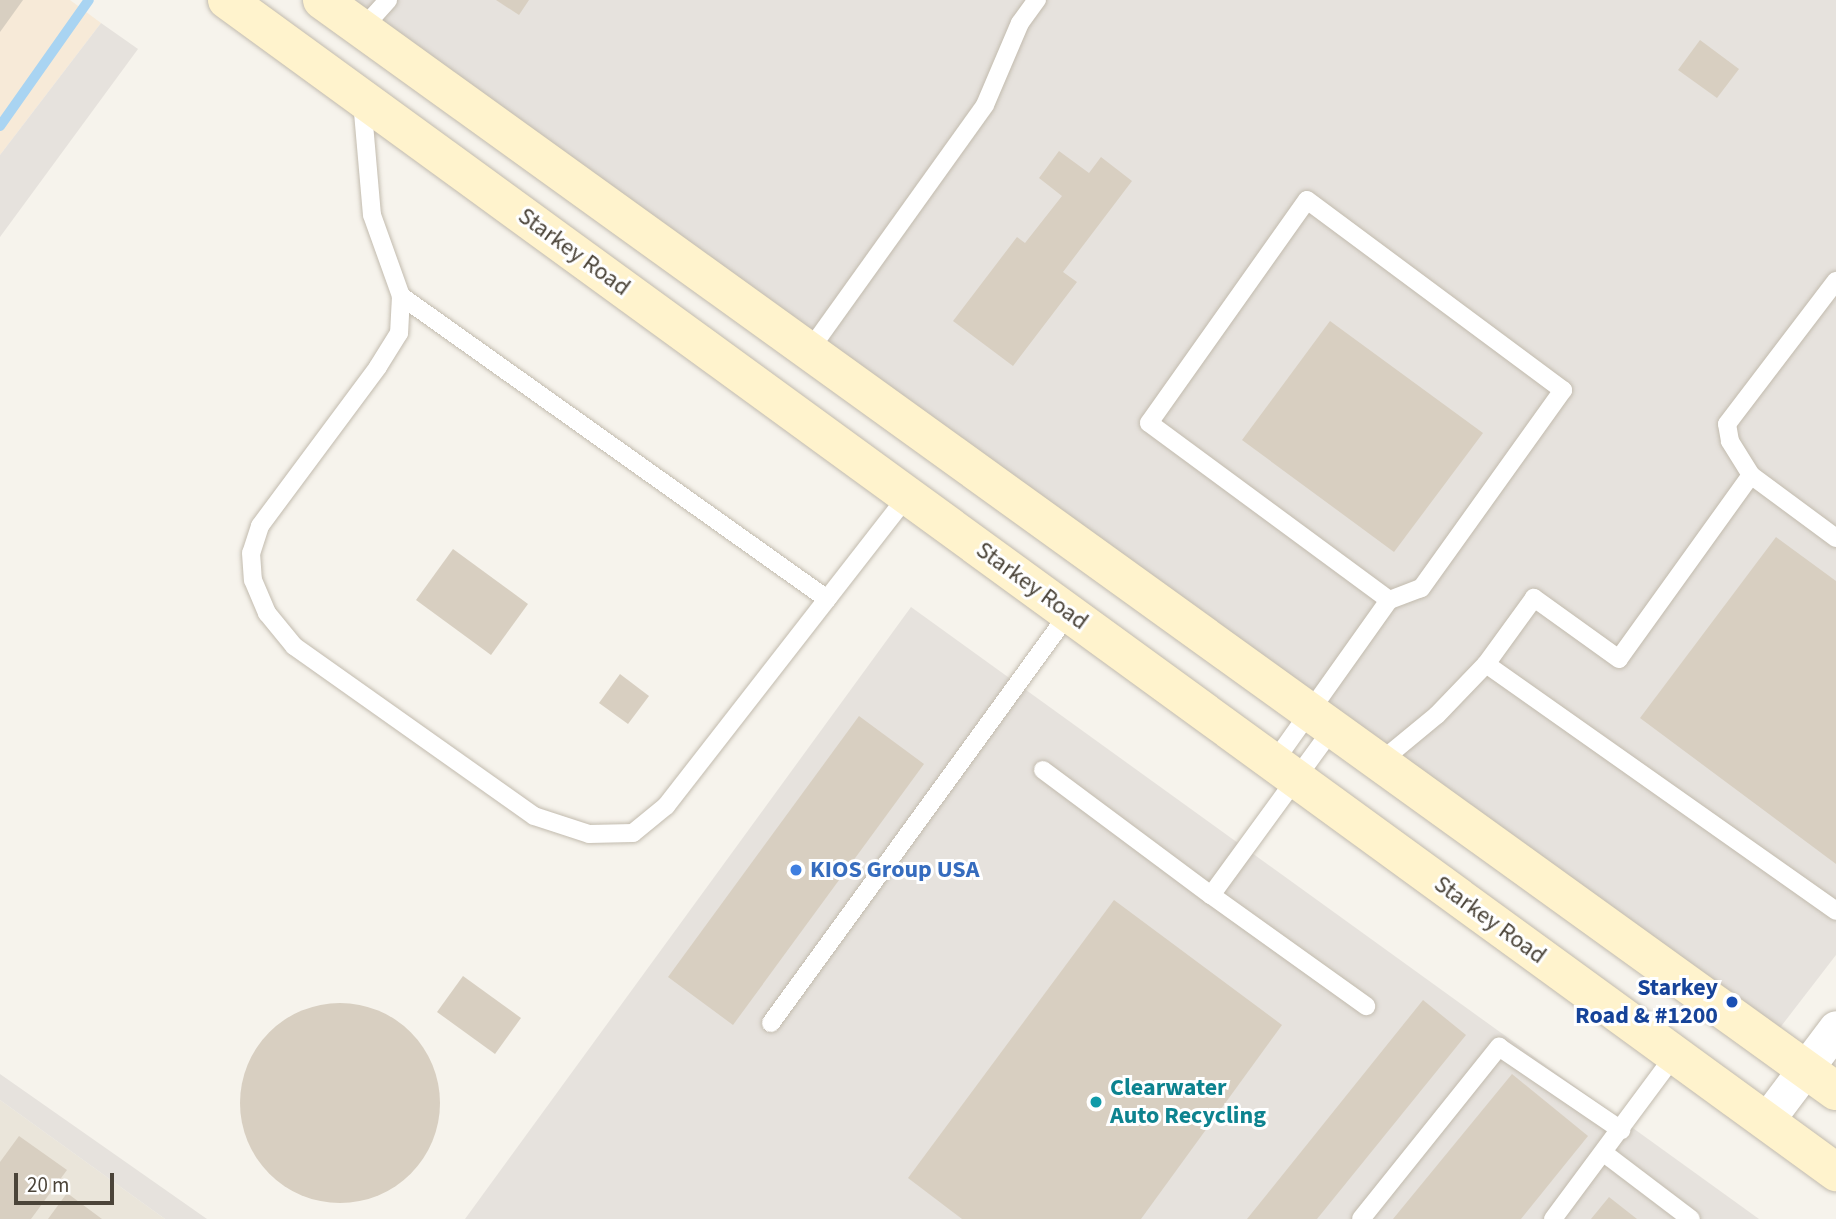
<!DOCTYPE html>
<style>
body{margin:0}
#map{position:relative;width:1836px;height:1219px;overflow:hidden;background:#f6f3ec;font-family:"Source Sans 3",sans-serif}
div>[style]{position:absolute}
.residential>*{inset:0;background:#eae5da}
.commercial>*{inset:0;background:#f7ead8}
.industrial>*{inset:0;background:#e6e2dd}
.stream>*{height:10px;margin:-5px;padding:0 5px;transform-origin:5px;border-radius:5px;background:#a9d4f2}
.building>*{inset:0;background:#d8cfc1}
.round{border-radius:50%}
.roads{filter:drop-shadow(0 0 2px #c2bbae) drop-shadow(0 0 2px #c2bbae)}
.lane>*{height:18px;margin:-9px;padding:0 9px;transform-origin:9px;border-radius:9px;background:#fff}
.street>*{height:35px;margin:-17.5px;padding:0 17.5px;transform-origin:17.5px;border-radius:17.5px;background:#fff}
.secondary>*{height:38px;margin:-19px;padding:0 19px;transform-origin:19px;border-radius:19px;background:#fff3cd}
.dots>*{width:19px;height:19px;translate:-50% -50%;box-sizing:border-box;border:4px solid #fff;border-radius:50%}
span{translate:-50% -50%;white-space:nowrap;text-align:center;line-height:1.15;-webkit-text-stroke:6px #fff;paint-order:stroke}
.street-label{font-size:24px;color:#4b4439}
.shop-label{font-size:24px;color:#366cbe;font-weight:700}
.left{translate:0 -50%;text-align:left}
.transit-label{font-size:24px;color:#164399;font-weight:700}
.right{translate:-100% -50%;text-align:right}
.culture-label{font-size:24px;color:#0d838f;font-weight:700}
.scale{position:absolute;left:14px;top:1173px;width:100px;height:32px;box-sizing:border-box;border:4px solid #4b4439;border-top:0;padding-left:9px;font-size:21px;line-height:24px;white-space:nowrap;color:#4b4439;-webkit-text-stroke:5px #fff;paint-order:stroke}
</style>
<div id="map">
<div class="residential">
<i style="clip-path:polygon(0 1100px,165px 1219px,0 1219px)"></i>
</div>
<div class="commercial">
<i style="clip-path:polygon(0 0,70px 0,101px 23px,0 155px)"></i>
</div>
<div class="industrial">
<i style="clip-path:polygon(352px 0,1836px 0,1836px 955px,1779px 1029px)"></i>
<i style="clip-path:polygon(101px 23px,138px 49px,0 237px,0 155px)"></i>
<i style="clip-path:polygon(911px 607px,1759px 1219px,465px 1219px)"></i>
<i style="clip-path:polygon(0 1074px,207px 1219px,165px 1219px,0 1100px)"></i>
</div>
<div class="stream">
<i style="left:0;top:126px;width:154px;rotate:-54.8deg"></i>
</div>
<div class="building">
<i style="clip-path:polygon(0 0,23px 0,0 32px)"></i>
<i style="clip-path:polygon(496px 0,529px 0,519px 15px)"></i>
<i style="clip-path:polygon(1700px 40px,1739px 69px,1717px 98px,1678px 70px)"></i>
<i style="clip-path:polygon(1059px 151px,1089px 173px,1101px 157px,1132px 181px,1063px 272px,1077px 282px,1013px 366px,953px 321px,1017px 237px,1025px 243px,1062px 196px,1039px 178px)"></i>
<i style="clip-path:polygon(1330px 321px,1483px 433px,1394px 552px,1242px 440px)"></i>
<i style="clip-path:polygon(1776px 537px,1836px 581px,1836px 864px,1640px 718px)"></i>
<i style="clip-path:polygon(453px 549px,528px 604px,491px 655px,416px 600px)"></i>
<i style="clip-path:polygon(620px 674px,649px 696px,628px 724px,599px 703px)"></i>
<i style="clip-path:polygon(859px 716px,924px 764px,733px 1025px,668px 977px)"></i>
<i style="clip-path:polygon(1114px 900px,1282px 1025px,1141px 1219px,962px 1219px,908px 1178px)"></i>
<i style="clip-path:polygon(463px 976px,521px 1018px,495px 1054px,437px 1012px)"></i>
<i style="clip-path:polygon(1423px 1000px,1466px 1035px,1317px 1219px,1247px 1219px)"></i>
<i class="round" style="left:240px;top:1003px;width:200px;height:200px"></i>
<i style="clip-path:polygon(1512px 1074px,1588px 1136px,1521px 1219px,1393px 1219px)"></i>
<i style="clip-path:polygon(19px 1136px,67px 1170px,31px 1219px,0 1219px,0 1162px)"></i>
<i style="clip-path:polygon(67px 1193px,102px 1219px,48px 1219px)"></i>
<i style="clip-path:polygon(1609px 1197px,1637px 1219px,1591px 1219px)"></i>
</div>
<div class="roads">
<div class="lane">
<i style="left:362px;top:29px;width:39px;rotate:-48deg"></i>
<i style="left:362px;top:101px;width:114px;rotate:85deg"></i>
<i style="left:372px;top:215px;width:86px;rotate:70.3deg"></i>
<i style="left:401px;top:296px;width:37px;rotate:93deg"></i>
<i style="left:399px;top:333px;width:40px;rotate:122deg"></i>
<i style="left:378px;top:367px;width:198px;rotate:126.6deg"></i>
<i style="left:260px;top:526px;width:28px;rotate:108deg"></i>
<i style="left:251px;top:553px;width:27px;rotate:86deg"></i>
<i style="left:253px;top:580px;width:36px;rotate:67deg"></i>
<i style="left:267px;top:613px;width:43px;rotate:50.7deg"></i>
<i style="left:294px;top:646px;width:294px;rotate:35.3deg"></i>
<i style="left:534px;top:816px;width:58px;rotate:18.1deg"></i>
<i style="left:589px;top:834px;width:44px;rotate:-1.3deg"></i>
<i style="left:633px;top:833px;width:43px;rotate:-39.3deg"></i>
<i style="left:666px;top:806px;width:394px;rotate:-52.1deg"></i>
<i style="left:401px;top:296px;width:523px;rotate:35.42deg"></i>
<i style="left:809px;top:351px;width:302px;rotate:-54.4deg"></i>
<i style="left:985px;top:105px;width:89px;rotate:-66.9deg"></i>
<i style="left:1020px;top:23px;width:29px;rotate:-54deg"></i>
<i style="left:1751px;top:475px;width:40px;rotate:-122deg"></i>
<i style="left:1730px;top:441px;width:17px;rotate:-100deg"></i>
<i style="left:1727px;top:424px;width:180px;rotate:-52.7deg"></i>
<i style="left:1836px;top:538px;width:106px;rotate:-143.5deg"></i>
<i style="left:1751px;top:475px;width:226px;rotate:125.7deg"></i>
<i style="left:1619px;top:659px;width:105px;rotate:-144.3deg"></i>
<i style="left:1534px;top:598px;width:82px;rotate:126deg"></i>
<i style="left:1486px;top:664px;width:428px;rotate:35.2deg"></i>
<i style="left:1333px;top:728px;width:207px;rotate:126.1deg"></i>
<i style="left:1211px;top:895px;width:191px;rotate:35.6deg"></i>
<i style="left:1274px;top:762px;width:199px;rotate:-54.6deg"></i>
<i style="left:1389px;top:600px;width:298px;rotate:-143.6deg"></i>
<i style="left:1149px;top:423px;width:273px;rotate:-54.7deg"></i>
<i style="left:1307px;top:200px;width:319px;rotate:36.6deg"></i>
<i style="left:1563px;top:390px;width:244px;rotate:125.6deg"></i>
<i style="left:1421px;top:588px;width:34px;rotate:159deg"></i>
<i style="left:1380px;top:762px;width:74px;rotate:-39.5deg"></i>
<i style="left:1437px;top:715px;width:71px;rotate:-46.1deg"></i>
<i style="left:1043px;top:770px;width:209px;rotate:36.7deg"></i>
<i style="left:771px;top:1023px;width:507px;rotate:-53.99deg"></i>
<i style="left:1604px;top:1153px;width:109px;rotate:37.2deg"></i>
<i style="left:1361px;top:1219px;width:221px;rotate:-51.3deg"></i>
<i style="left:1499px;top:1047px;width:148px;rotate:34.2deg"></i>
<i style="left:1553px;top:1219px;width:204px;rotate:-53.4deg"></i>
</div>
<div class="street">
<i style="left:1766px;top:1121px;width:116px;rotate:-53deg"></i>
</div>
<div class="secondary">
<i style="left:227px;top:0;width:1991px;rotate:36.07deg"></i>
<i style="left:322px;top:0;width:1866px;rotate:35.78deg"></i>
</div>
</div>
<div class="dots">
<i style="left:796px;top:870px;background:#3f7fe0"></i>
<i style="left:1732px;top:1002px;background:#1a4fb4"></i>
<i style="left:1096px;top:1102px;background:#0f9aa8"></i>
</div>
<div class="street-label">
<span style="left:574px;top:252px;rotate:36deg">Starkey Road</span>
<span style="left:1032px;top:586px;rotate:36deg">Starkey Road</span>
<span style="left:1490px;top:920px;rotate:36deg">Starkey Road</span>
</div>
<div class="shop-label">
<span class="left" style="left:810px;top:870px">KIOS Group USA</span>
</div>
<div class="transit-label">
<span class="right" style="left:1718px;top:1002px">Starkey<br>Road &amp; #1200</span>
</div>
<div class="culture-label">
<span class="left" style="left:1110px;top:1102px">Clearwater<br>Auto Recycling</span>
</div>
<div class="scale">20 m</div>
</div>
